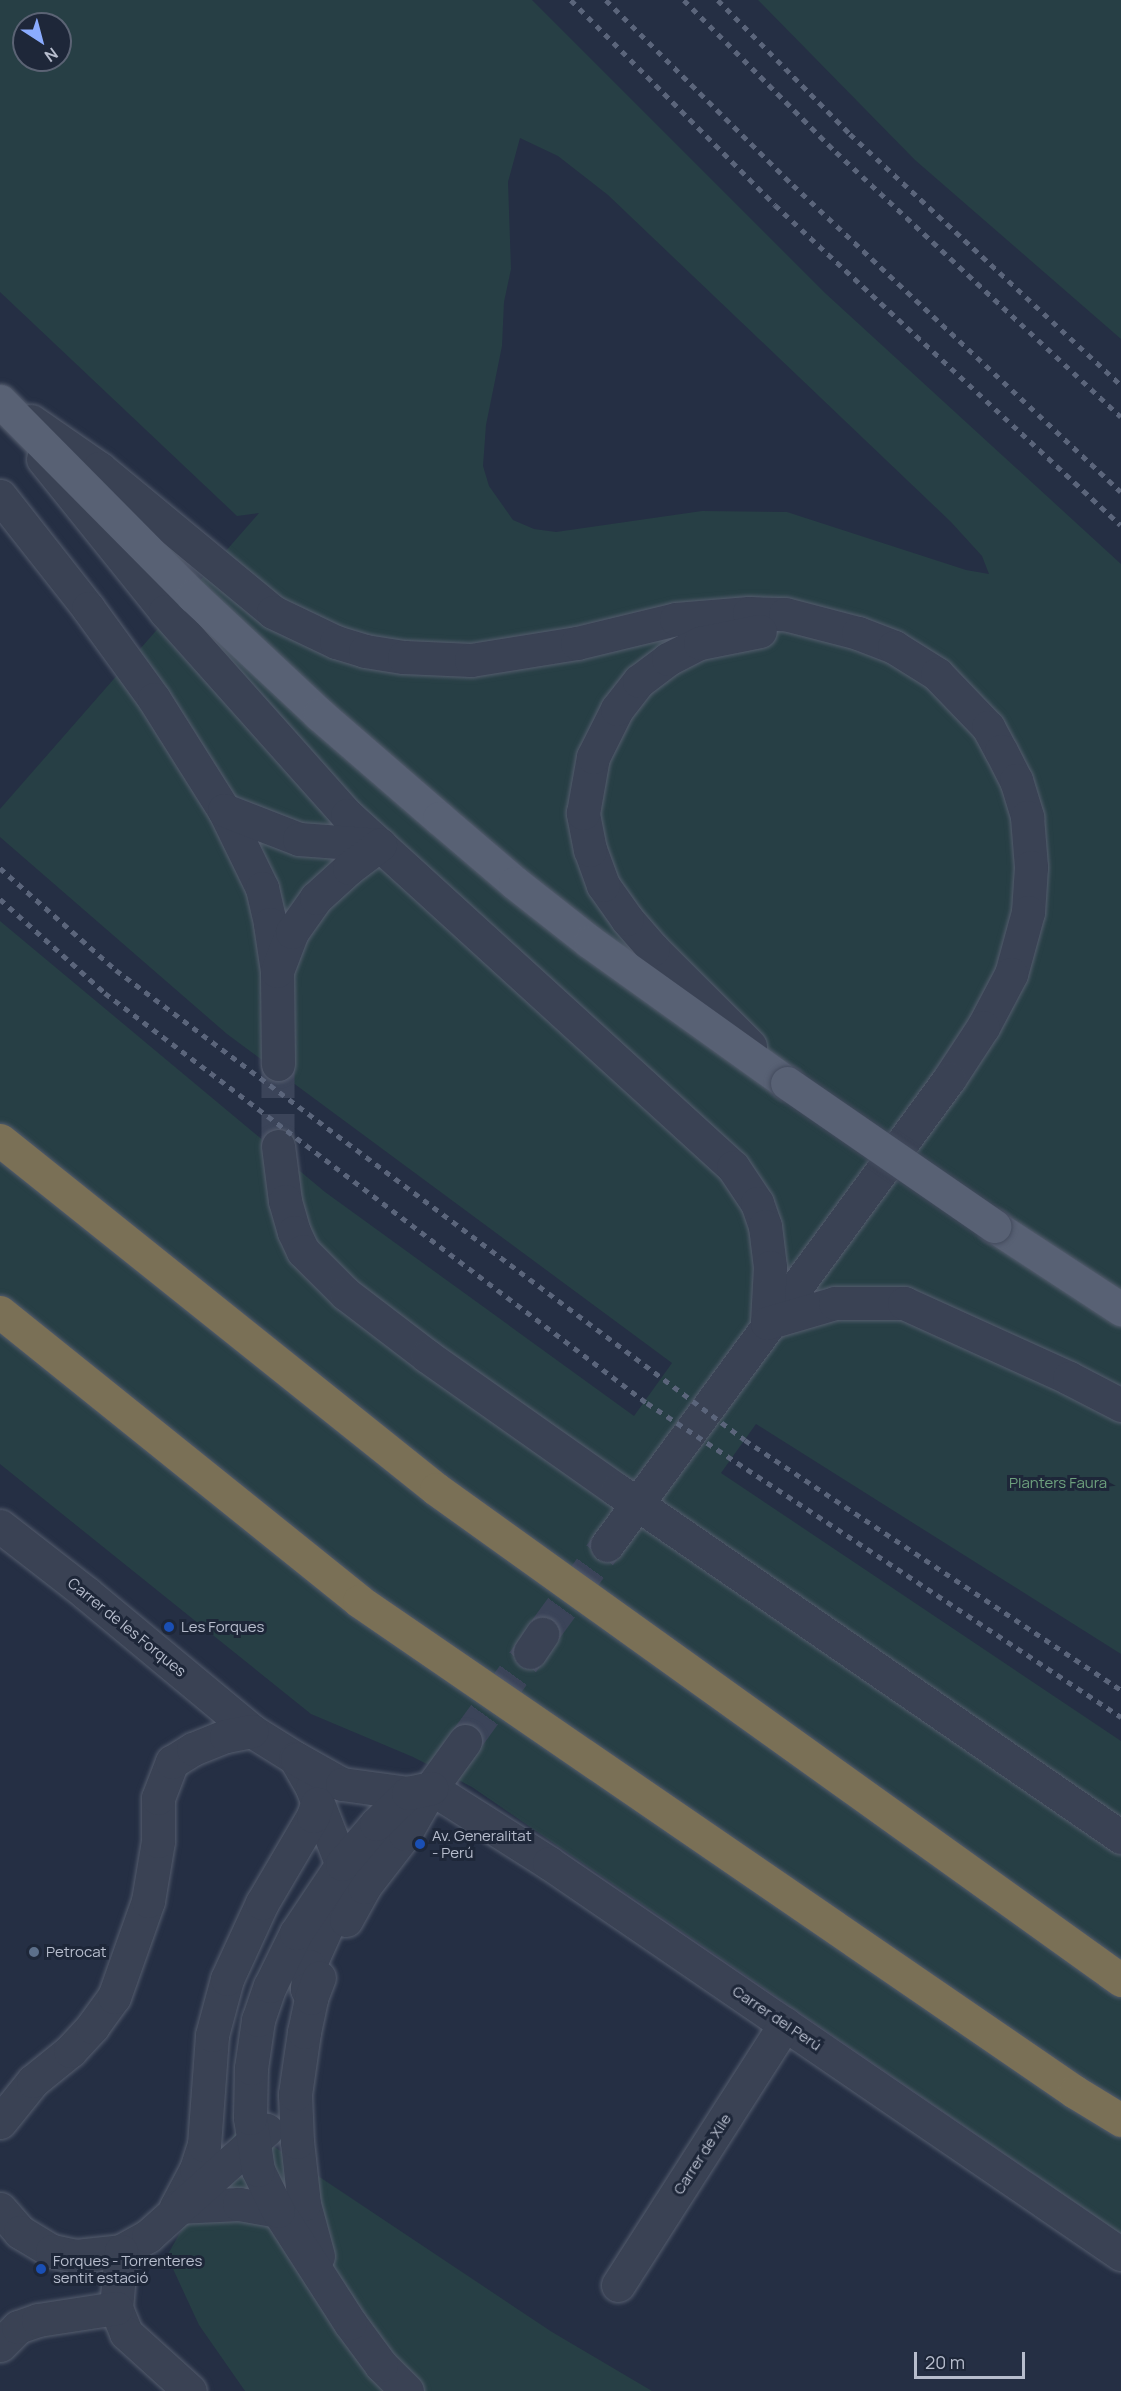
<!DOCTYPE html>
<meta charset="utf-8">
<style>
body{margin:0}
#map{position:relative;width:1121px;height:2391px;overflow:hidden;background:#252f44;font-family:Manrope,sans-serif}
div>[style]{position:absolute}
.green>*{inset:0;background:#273f45}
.minor-tunnel>*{height:33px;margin-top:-16.5px;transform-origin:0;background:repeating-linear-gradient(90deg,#3b4459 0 33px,transparent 0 49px)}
.roads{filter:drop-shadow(0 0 2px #555d6e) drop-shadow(0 0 2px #555d6e)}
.minor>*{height:33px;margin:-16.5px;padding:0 16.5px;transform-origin:16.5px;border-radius:16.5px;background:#3a4254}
.major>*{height:33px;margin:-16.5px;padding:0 16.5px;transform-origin:16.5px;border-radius:16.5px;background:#586174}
.highway>*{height:33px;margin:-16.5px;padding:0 16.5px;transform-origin:16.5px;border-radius:16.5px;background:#7a7056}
.rail>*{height:4.5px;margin-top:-2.25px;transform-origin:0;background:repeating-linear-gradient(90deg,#5b657b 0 6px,transparent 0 12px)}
.bridges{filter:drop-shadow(0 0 2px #434b5d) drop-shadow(0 0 2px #434b5d)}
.major-bridge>*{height:33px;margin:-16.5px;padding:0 16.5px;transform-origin:16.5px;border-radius:16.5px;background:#586174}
.dots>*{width:16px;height:16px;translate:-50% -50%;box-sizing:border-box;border:3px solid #1e2739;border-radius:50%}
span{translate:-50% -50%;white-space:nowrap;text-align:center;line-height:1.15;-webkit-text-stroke:6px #1e2739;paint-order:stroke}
.park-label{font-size:15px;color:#6da07d}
.street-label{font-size:15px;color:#b7bdcd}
.poi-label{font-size:15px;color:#b7bdcd}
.left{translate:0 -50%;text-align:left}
.north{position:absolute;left:12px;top:12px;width:60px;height:60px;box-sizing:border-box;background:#1e2739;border:2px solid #5b6374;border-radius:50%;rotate:144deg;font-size:16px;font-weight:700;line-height:24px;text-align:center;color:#b7bdcd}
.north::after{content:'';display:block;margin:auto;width:21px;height:27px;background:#8bacff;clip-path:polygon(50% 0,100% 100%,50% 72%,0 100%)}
.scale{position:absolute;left:914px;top:2352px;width:111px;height:27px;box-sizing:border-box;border:3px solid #b7bdcd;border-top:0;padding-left:8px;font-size:18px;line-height:21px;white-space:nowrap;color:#b7bdcd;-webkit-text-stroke:4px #1e2739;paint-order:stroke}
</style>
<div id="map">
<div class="green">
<i style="clip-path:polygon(evenodd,0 0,532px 0,825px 293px,1121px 564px,1121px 1654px,756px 1424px,721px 1473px,1121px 1741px,1121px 2234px,472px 1787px,413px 1757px,311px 1714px,0 1464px,0 921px,325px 1192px,634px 1416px,672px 1363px,227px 1034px,0 837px,0 809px,259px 513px,237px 516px,0 292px,0 0,24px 24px,60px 24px,60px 60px,24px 60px,24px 24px,0 0,520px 138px,558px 156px,608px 195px,951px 522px,982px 556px,989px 574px,966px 570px,787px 512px,702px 511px,556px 532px,534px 529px,513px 520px,489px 486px,483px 466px,486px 425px,502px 346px,504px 302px,511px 269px,508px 182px,520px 138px)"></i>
<i style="clip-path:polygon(758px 0,1121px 0,1121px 339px,915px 160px)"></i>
<i style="clip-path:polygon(240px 2124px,552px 2332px,652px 2391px,245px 2391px,199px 2325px,167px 2256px)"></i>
</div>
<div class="minor-tunnel">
<i style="left:278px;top:1064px;width:82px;rotate:90deg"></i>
<i style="left:542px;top:1634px;width:110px;rotate:-53.9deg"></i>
<i style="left:465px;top:1741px;width:110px;rotate:-53.9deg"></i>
</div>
<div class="roads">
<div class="minor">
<i style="left:31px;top:421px;width:83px;rotate:34.7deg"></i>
<i style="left:99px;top:468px;width:226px;rotate:39.6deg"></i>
<i style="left:273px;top:612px;width:70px;rotate:25.5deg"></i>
<i style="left:336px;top:642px;width:30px;rotate:17deg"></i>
<i style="left:365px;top:651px;width:39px;rotate:9deg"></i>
<i style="left:404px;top:657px;width:67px;rotate:2.6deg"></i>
<i style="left:471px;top:660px;width:107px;rotate:-9.1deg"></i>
<i style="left:577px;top:643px;width:102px;rotate:-13.6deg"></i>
<i style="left:676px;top:619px;width:73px;rotate:-4.7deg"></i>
<i style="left:749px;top:613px;width:36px;rotate:2deg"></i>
<i style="left:785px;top:614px;width:75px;rotate:14.6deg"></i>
<i style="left:858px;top:633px;width:39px;rotate:21deg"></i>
<i style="left:894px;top:647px;width:51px;rotate:32.1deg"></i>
<i style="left:937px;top:674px;width:74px;rotate:46.1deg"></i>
<i style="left:988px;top:727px;width:27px;rotate:62deg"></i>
<i style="left:1001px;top:751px;width:33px;rotate:63deg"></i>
<i style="left:1016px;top:780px;width:39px;rotate:73deg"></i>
<i style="left:1027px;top:817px;width:50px;rotate:85.4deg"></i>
<i style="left:1031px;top:867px;width:45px;rotate:93.8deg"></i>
<i style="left:1028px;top:912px;width:64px;rotate:105.3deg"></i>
<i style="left:1011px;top:974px;width:60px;rotate:117.8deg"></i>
<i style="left:983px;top:1027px;width:62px;rotate:123.2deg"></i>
<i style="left:949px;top:1079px;width:578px;rotate:126.28deg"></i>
<i style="left:43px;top:459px;width:195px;rotate:51.2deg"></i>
<i style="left:165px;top:611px;width:273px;rotate:48.3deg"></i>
<i style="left:347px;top:815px;width:522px;rotate:42.36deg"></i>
<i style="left:733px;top:1167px;width:43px;rotate:56.3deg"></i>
<i style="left:757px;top:1203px;width:24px;rotate:71deg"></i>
<i style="left:765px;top:1226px;width:41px;rotate:83deg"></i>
<i style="left:770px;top:1267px;width:56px;rotate:93.1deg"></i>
<i style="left:0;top:496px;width:142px;rotate:51.8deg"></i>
<i style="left:88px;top:608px;width:112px;rotate:54deg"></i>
<i style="left:154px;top:699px;width:131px;rotate:57.8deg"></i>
<i style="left:224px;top:810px;width:87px;rotate:64deg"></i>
<i style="left:262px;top:888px;width:37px;rotate:77deg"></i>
<i style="left:270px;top:924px;width:48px;rotate:81.5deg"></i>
<i style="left:277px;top:971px;width:93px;rotate:89.4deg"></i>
<i style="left:224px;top:810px;width:80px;rotate:21.1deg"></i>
<i style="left:299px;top:839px;width:81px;rotate:4.2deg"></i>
<i style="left:277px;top:971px;width:42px;rotate:-69deg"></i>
<i style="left:292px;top:932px;width:42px;rotate:-54.8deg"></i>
<i style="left:316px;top:898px;width:45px;rotate:-42.3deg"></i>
<i style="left:349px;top:868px;width:39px;rotate:-37deg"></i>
<i style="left:750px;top:1046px;width:137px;rotate:-135deg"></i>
<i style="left:653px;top:949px;width:40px;rotate:-131deg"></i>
<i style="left:627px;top:919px;width:42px;rotate:-125.2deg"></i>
<i style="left:603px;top:885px;width:37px;rotate:-110deg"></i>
<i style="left:590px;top:850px;width:38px;rotate:-101deg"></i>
<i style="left:583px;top:813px;width:57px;rotate:-79.9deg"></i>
<i style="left:593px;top:757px;width:54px;rotate:-63.4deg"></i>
<i style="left:617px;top:709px;width:36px;rotate:-52deg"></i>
<i style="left:639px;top:681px;width:36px;rotate:-37deg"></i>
<i style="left:668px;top:659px;width:36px;rotate:-27deg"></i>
<i style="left:700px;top:643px;width:61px;rotate:-11.3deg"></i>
<i style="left:278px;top:1146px;width:55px;rotate:82.7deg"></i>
<i style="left:285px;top:1201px;width:32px;rotate:74deg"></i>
<i style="left:294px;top:1232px;width:21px;rotate:65deg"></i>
<i style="left:303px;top:1251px;width:61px;rotate:45deg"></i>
<i style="left:346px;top:1294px;width:102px;rotate:37.4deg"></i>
<i style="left:427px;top:1356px;width:232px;rotate:35.2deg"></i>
<i style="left:617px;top:1490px;width:612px;rotate:34.55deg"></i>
<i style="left:767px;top:1323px;width:71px;rotate:-16.4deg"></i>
<i style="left:835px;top:1303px;width:69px"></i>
<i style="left:904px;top:1303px;width:181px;rotate:24.4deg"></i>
<i style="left:1069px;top:1378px;width:59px;rotate:27.4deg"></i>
<i style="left:0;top:1526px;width:109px;rotate:37.9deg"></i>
<i style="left:86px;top:1593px;width:216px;rotate:39.7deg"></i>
<i style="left:252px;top:1731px;width:51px;rotate:32.1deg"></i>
<i style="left:295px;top:1758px;width:34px;rotate:60deg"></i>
<i style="left:312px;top:1788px;width:91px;rotate:68.8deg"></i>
<i style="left:345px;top:1873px;width:13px;rotate:90deg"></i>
<i style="left:345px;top:1886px;width:88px;rotate:114.2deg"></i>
<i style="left:309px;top:1966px;width:23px;rotate:95deg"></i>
<i style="left:307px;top:1989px;width:10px;rotate:66deg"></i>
<i style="left:530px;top:1652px;width:22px;rotate:-56deg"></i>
<i style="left:297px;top:1759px;width:51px;rotate:29.1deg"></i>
<i style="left:342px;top:1784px;width:67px;rotate:7.8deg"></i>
<i style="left:431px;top:1788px;width:140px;rotate:32.4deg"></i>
<i style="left:549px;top:1863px;width:693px;rotate:34.36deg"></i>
<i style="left:346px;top:1920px;width:38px;rotate:-61deg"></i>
<i style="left:364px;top:1887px;width:67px;rotate:-52.3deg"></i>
<i style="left:405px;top:1834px;width:53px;rotate:-60.5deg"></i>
<i style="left:431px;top:1788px;width:58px;rotate:-54.1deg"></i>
<i style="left:0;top:2122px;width:53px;rotate:-51.2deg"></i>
<i style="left:33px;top:2081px;width:48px;rotate:-39deg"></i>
<i style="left:70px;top:2051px;width:33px;rotate:-47deg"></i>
<i style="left:92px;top:2027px;width:37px;rotate:-54deg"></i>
<i style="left:114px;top:1997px;width:102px;rotate:-70.5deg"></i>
<i style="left:148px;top:1901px;width:61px;rotate:-80.5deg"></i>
<i style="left:158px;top:1841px;width:43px;rotate:-90deg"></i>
<i style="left:158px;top:1798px;width:39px;rotate:-69deg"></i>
<i style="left:172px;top:1762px;width:25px;rotate:-32deg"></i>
<i style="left:193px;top:1749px;width:35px;rotate:-22deg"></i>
<i style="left:226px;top:1736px;width:26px;rotate:-11deg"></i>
<i style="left:176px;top:2207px;width:43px;rotate:-62.2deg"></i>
<i style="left:196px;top:2169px;width:25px;rotate:-72deg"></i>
<i style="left:204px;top:2145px;width:110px;rotate:-85.8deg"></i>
<i style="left:212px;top:2035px;width:58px;rotate:-75deg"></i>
<i style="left:227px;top:1979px;width:84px;rotate:-65.3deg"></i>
<i style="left:262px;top:1903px;width:101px;rotate:-59.6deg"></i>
<i style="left:313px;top:1816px;width:13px;rotate:-72deg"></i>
<i style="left:176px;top:2207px;width:63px;rotate:-2.7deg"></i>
<i style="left:239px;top:2204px;width:40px;rotate:10deg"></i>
<i style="left:0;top:2209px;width:30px;rotate:49deg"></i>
<i style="left:20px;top:2232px;width:37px;rotate:31deg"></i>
<i style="left:52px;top:2251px;width:25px;rotate:12deg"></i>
<i style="left:76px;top:2256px;width:45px;rotate:-6.3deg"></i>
<i style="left:121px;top:2251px;width:31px;rotate:-29deg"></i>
<i style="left:148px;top:2236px;width:159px;rotate:-41.9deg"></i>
<i style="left:121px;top:2251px;width:57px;rotate:95deg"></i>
<i style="left:116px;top:2308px;width:27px;rotate:68deg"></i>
<i style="left:126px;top:2333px;width:86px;rotate:42.2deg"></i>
<i style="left:318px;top:2256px;width:54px;rotate:-105.1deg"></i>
<i style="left:304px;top:2204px;width:62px;rotate:-96.4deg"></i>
<i style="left:297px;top:2142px;width:48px;rotate:-92.4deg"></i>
<i style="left:295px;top:2094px;width:63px;rotate:-81.7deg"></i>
<i style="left:304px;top:2032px;width:35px;rotate:-78deg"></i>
<i style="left:311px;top:1998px;width:22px;rotate:-69deg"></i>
<i style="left:618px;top:2285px;width:310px;rotate:-57.4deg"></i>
<i style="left:0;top:2345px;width:25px;rotate:-45deg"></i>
<i style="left:18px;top:2327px;width:21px;rotate:-19deg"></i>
<i style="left:38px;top:2320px;width:79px;rotate:-8.7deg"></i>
<i style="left:407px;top:2391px;width:37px;rotate:-135deg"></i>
<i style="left:381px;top:2365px;width:52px;rotate:-126.4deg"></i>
<i style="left:350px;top:2323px;width:133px;rotate:-122.7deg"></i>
<i style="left:278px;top:2211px;width:46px;rotate:-116deg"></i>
<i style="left:258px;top:2170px;width:53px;rotate:-98.7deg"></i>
<i style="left:250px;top:2118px;width:50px;rotate:-88.9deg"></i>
<i style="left:251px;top:2068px;width:49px;rotate:-81.7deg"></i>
<i style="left:258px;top:2020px;width:36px;rotate:-71deg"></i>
<i style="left:270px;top:1986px;width:59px;rotate:-63.9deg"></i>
<i style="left:296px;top:1933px;width:83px;rotate:-56.3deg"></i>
<i style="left:342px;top:1864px;width:52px;rotate:-49.6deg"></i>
<i style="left:376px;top:1824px;width:45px;rotate:-44.1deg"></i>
<i style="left:408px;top:1793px;width:24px;rotate:-12deg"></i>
</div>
<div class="major">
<i style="left:0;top:401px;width:274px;rotate:45.3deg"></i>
<i style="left:193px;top:596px;width:173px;rotate:43.1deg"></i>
<i style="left:319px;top:714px;width:159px;rotate:40.9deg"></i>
<i style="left:439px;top:818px;width:100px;rotate:40.5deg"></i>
<i style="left:515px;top:883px;width:95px;rotate:38.2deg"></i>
<i style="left:590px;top:942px;width:242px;rotate:35.6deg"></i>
<i style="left:994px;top:1226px;width:152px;rotate:33.2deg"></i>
</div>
<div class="highway">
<i style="left:0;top:1140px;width:558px;rotate:38.68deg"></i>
<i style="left:436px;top:1489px;width:843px;rotate:35.63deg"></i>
<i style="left:0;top:1312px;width:461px;rotate:38.8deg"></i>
<i style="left:359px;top:1601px;width:868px;rotate:34.44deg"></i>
<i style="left:1075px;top:2092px;width:54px;rotate:31.3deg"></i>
</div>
</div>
<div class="rail">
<i style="left:571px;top:0;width:289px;rotate:45.1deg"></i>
<i style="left:775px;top:205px;width:471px;rotate:42.8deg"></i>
<i style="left:606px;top:0;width:263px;rotate:44.7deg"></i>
<i style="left:793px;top:185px;width:449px;rotate:43.1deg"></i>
<i style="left:684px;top:0;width:215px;rotate:45deg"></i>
<i style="left:836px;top:152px;width:389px;rotate:42.9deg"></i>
<i style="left:718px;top:0;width:188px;rotate:45.4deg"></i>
<i style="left:850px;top:134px;width:369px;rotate:42.8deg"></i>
<i style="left:0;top:868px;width:154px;rotate:41.3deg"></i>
<i style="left:116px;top:970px;width:785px;rotate:36.77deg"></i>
<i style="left:745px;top:1440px;width:452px;rotate:33.6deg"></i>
<i style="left:0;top:899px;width:141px;rotate:41.8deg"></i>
<i style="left:105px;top:993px;width:680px;rotate:37.11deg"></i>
<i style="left:647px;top:1403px;width:569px;rotate:33.52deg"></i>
</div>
<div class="bridges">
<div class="major-bridge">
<i style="left:787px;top:1083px;width:252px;rotate:34.6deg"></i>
</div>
</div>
<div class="dots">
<i style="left:169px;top:1627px;background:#1a4fb4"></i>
<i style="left:420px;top:1844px;background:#1a4fb4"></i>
<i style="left:34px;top:1952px;background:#5c6f8a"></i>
<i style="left:41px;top:2269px;background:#1a4fb4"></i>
</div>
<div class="park-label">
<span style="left:1058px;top:1483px">Planters Faura</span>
</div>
<div class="street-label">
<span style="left:127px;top:1627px;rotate:39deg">Carrer de les Forques</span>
<span style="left:777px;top:2018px;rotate:34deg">Carrer del Perú</span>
<span style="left:702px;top:2154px;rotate:-57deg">Carrer de Xile</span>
</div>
<div class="poi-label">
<span class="left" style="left:181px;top:1627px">Les Forques</span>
<span class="left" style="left:432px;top:1844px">Av. Generalitat<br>- Perú</span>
<span class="left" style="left:46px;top:1952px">Petrocat</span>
<span class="left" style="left:53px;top:2269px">Forques - Torrenteres<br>sentit estació</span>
</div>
<div class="north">N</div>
<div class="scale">20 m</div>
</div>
